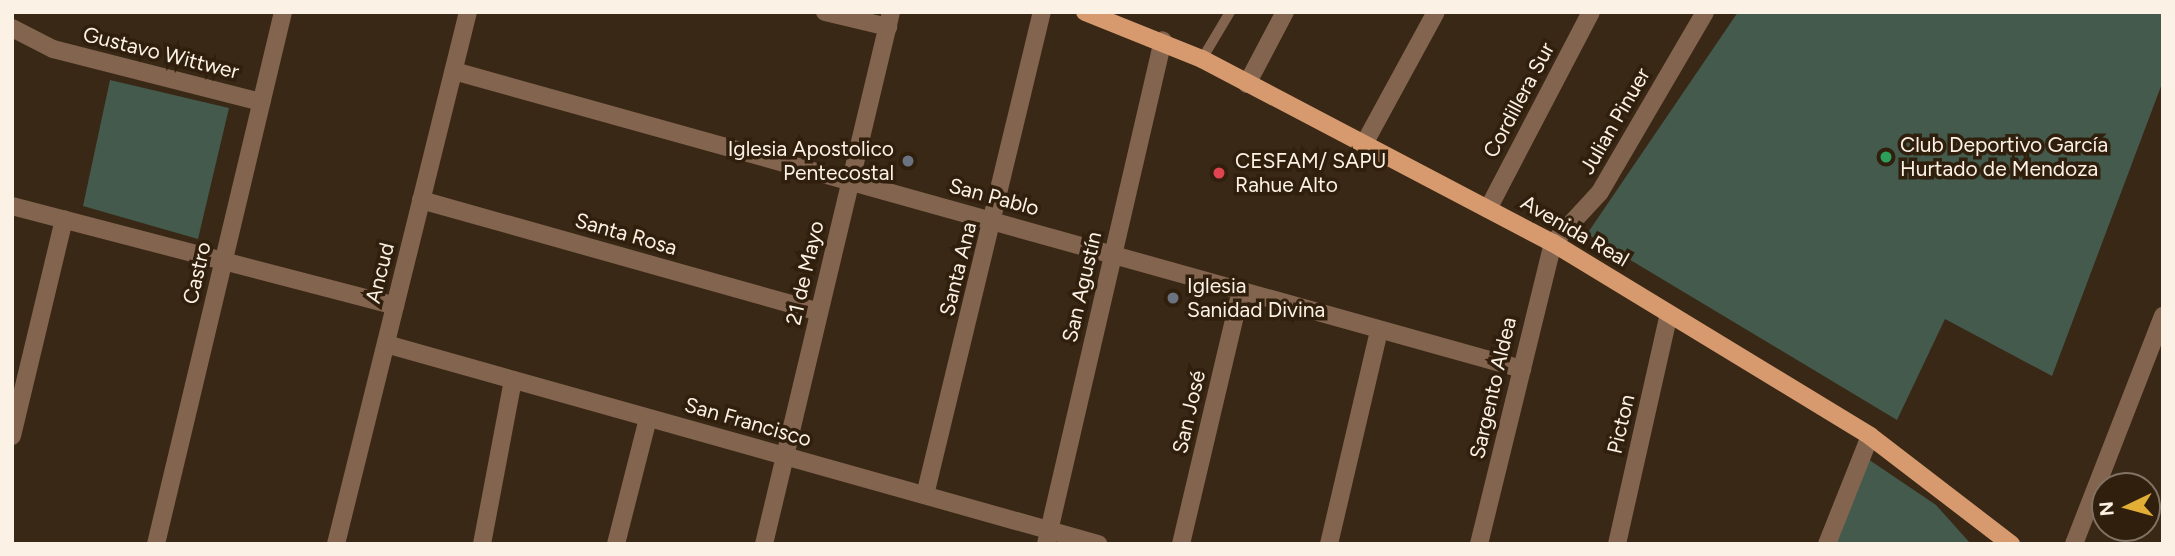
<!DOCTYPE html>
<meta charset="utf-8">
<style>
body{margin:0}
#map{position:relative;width:2175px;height:556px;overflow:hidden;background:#392816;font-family:Figtree,sans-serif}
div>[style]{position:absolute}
.green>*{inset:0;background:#435a4c}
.service>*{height:10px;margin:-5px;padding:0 5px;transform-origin:5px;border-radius:5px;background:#82644f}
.minor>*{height:18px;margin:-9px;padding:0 9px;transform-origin:9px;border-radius:9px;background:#82644f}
.tertiary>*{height:18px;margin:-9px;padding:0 9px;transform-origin:9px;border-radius:9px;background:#82644f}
.primary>*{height:18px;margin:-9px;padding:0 9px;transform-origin:9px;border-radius:9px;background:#d79a6e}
.dots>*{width:19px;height:19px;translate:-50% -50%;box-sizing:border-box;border:4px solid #2f1f0c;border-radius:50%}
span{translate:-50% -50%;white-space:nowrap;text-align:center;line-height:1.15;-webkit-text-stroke:7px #2f1f0c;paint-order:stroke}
.street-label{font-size:21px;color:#fcf1e5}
.poi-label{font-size:21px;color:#fcf1e5}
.left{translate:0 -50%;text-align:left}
.right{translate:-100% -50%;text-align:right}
.frame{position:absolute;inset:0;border:14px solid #fcf1e5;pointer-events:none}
.north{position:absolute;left:2091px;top:472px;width:70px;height:70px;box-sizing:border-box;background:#2f1f0c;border:2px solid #817363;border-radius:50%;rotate:265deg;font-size:19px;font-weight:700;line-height:28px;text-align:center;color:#fcf1e5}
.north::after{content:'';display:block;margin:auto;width:24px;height:32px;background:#e3ae35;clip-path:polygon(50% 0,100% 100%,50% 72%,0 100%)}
</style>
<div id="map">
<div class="green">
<i style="clip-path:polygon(1738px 12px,2163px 12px,2163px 81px,2052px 376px,1945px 319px,1897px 420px,1587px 234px)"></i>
<i style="clip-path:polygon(110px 80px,229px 108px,198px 239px,83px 206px)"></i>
<i style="clip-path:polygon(1865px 457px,1936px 505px,1971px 544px,1830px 544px)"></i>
</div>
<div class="service">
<i style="left:1202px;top:59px;width:55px;rotate:-59.2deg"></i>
</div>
<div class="minor">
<i style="left:825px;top:12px;width:65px;rotate:13.4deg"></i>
<i style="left:12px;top:28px;width:46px;rotate:27.1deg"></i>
<i style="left:53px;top:49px;width:215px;rotate:14.3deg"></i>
<i style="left:454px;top:71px;width:1109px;rotate:15.59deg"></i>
<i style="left:1247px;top:84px;width:81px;rotate:-62.2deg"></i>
<i style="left:1364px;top:144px;width:150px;rotate:-61.4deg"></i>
<i style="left:421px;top:200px;width:413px;rotate:15.7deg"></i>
<i style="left:12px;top:206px;width:396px;rotate:14.6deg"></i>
<i style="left:1488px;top:209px;width:222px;rotate:-62.4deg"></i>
<i style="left:386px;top:344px;width:740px;rotate:15.69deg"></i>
<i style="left:12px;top:436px;width:223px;rotate:-76.5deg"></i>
<i style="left:925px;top:495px;width:497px;rotate:-76.4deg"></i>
<i style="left:156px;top:544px;width:547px;rotate:-76.57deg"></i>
<i style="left:336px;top:544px;width:548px;rotate:-76.07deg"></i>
<i style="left:482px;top:544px;width:167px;rotate:-79.3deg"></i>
<i style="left:616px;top:544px;width:130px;rotate:-75.7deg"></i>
<i style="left:764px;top:544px;width:547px;rotate:-76.57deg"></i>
<i style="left:1181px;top:544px;width:260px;rotate:-76.7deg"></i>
<i style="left:1329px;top:544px;width:219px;rotate:-76.8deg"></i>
<i style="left:1479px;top:544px;width:310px;rotate:-76.2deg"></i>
<i style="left:1553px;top:243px;width:69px;rotate:-47.3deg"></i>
<i style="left:1600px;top:192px;width:208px;rotate:-59.7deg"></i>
<i style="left:1617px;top:544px;width:236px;rotate:-77.3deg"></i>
<i style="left:2074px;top:544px;width:245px;rotate:-68.7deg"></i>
</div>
<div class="tertiary">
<i style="left:1046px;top:544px;width:517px;rotate:-76.93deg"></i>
<i style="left:1827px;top:544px;width:116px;rotate:-68.3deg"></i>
</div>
<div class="primary">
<i style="left:1085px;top:12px;width:126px;rotate:21.9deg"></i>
<i style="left:1202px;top:59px;width:396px;rotate:27.7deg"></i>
<i style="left:1553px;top:243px;width:371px;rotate:31.3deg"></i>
<i style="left:1870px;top:436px;width:178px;rotate:37.5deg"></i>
</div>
<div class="dots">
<i style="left:1886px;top:157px;background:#2e9e5b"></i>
<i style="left:908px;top:161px;background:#6b7280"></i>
<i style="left:1219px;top:173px;background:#e0444e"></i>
<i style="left:1173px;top:298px;background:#6b7280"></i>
</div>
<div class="street-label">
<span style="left:161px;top:53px;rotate:14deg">Gustavo Wittwer</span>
<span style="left:1519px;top:100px;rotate:-62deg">Cordillera Sur</span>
<span style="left:1615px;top:121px;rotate:-60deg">Julian Pinuer</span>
<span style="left:994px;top:197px;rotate:15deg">San Pablo</span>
<span style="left:1575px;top:231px;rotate:30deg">Avenida Real</span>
<span style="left:626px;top:234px;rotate:16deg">Santa Rosa</span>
<span style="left:958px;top:269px;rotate:-76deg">Santa Ana</span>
<span style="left:197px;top:273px;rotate:-77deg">Castro</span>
<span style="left:380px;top:273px;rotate:-76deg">Ancud</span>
<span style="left:805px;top:273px;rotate:-77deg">21 de Mayo</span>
<span style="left:1082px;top:287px;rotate:-77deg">San Agustín</span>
<span style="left:1493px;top:388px;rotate:-77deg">Sargento Aldea</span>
<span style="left:1189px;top:412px;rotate:-77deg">San José</span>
<span style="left:748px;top:422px;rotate:16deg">San Francisco</span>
<span style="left:1621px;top:424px;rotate:-77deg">Picton</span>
</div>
<div class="poi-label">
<span class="left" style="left:1900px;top:157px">Club Deportivo García<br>Hurtado de Mendoza</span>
<span class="right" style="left:894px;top:161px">Iglesia Apostolico<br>Pentecostal</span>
<span class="left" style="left:1235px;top:173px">CESFAM/ SAPU<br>Rahue Alto</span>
<span class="left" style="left:1187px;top:298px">Iglesia<br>Sanidad Divina</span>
</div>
<div class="frame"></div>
<div class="north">N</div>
</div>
